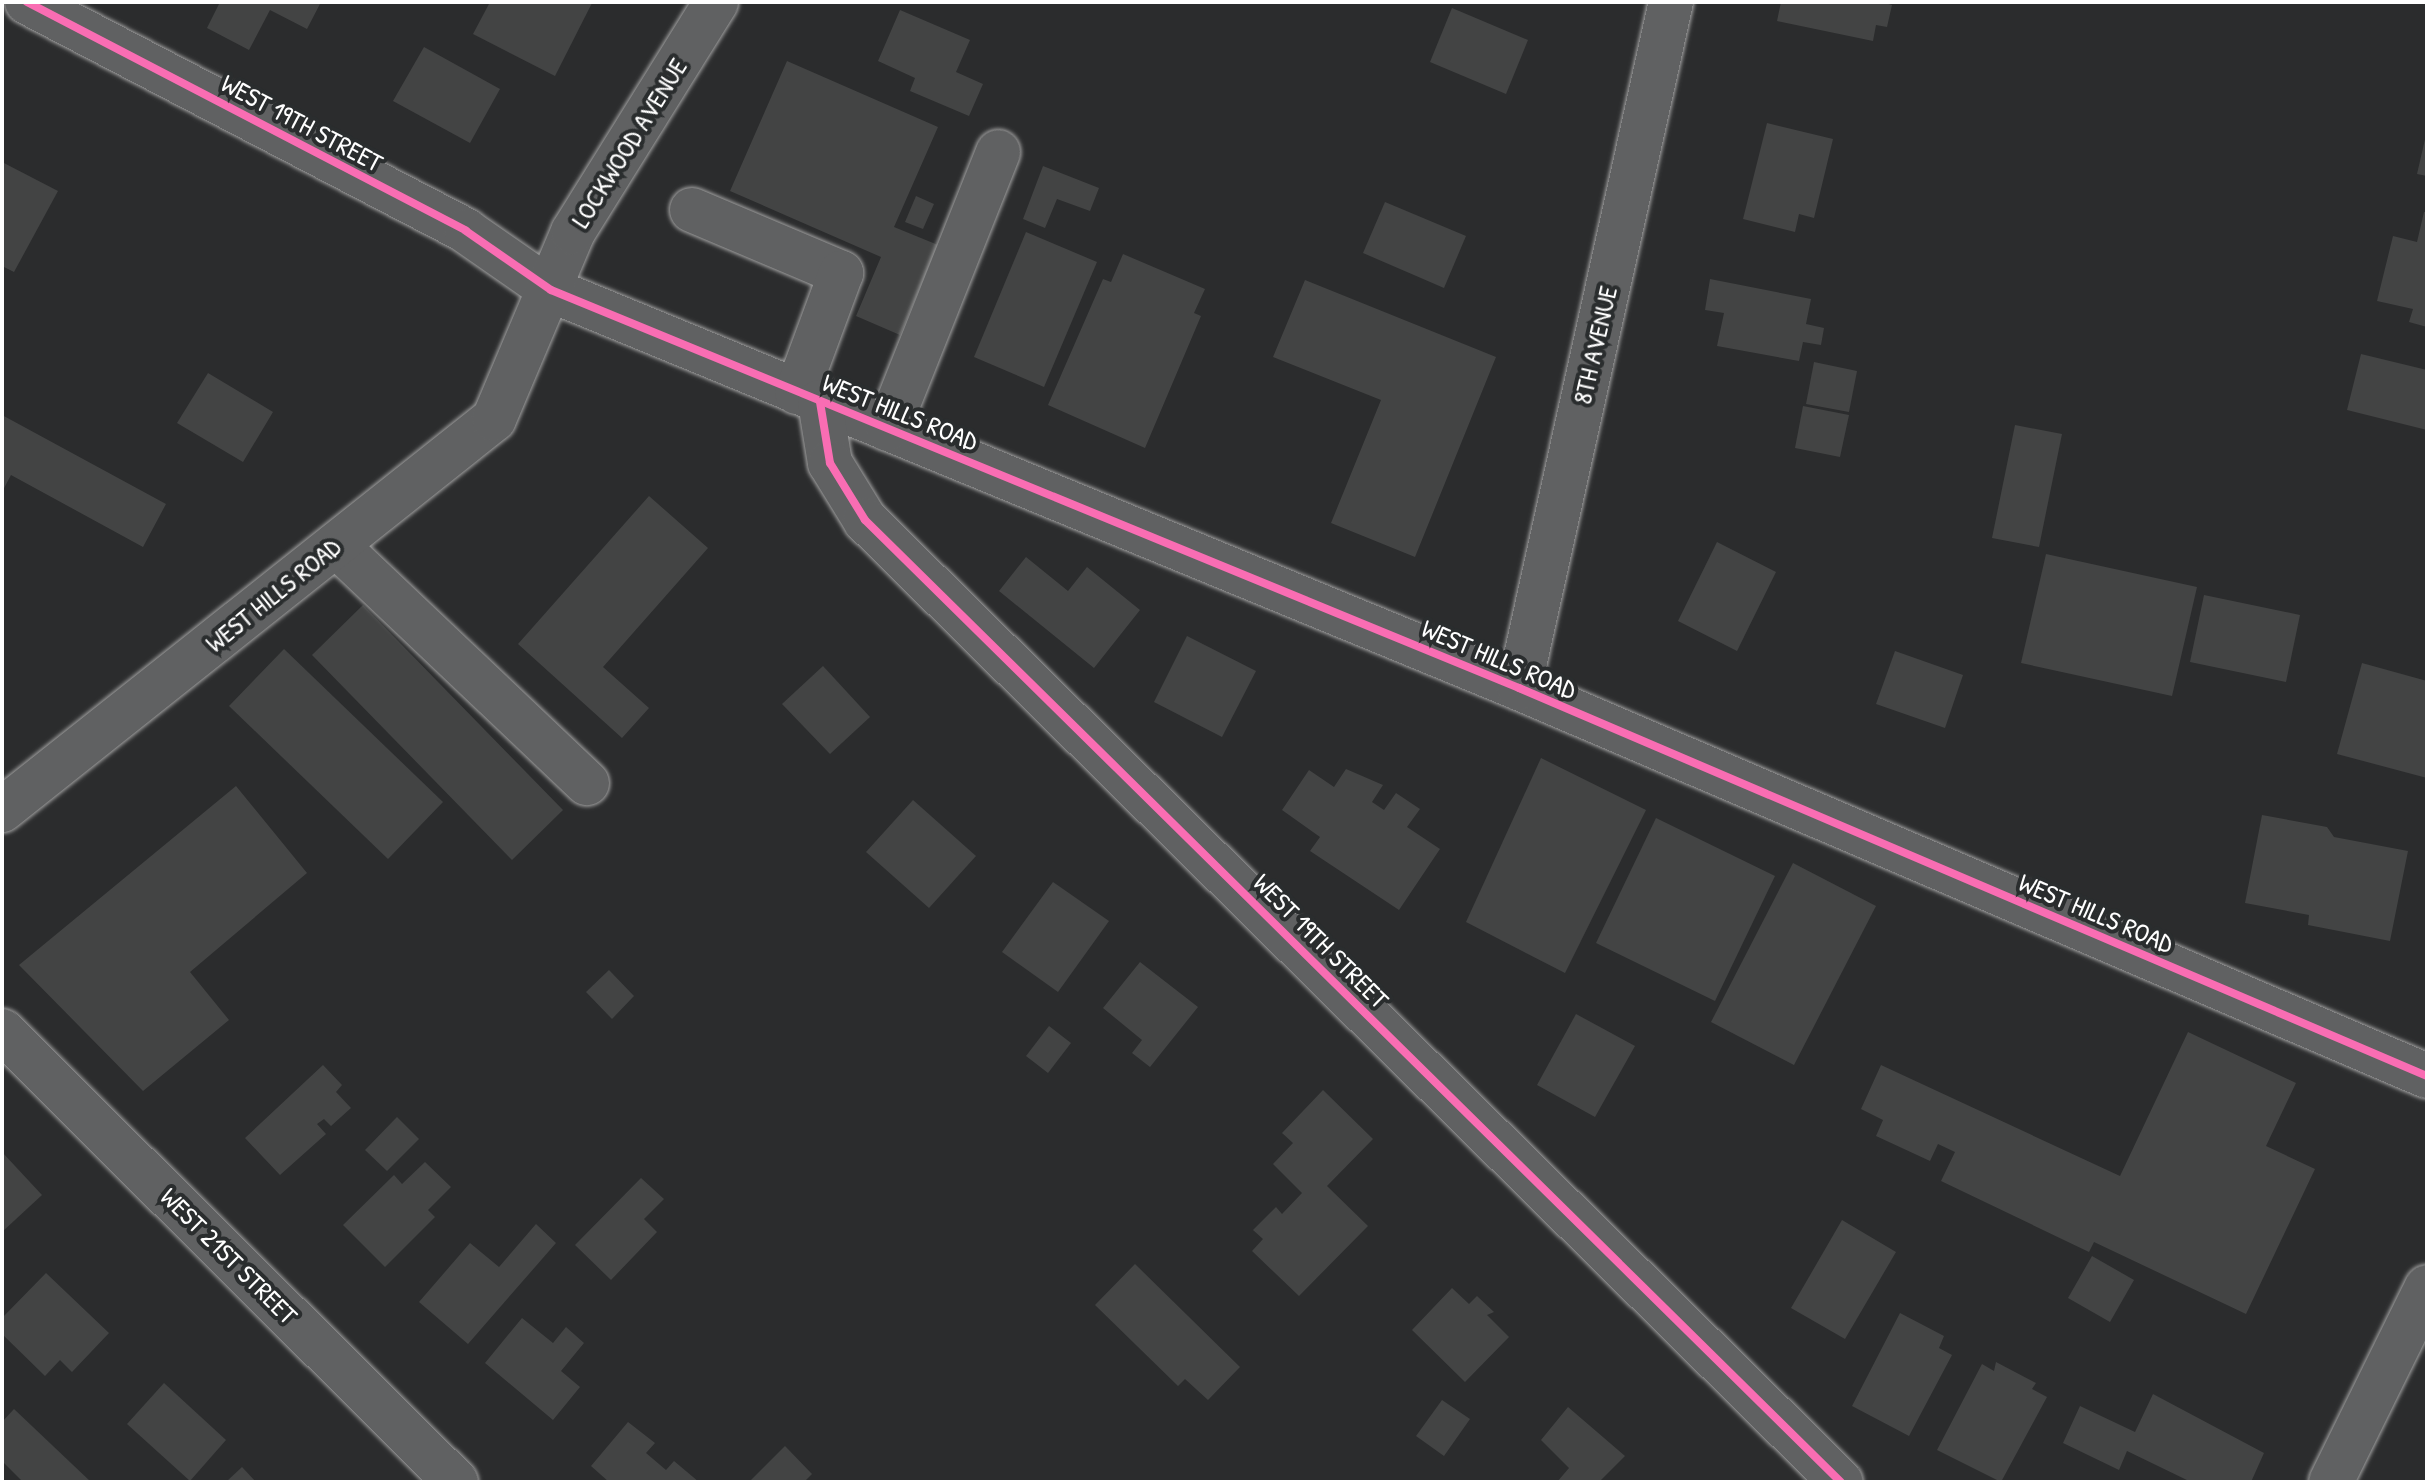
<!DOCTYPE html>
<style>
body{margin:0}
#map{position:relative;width:2429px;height:1484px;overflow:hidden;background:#2b2c2d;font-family:"Patrick Hand",sans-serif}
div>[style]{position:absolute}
.building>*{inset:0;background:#434444}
.roads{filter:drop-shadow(0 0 2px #a0a0a0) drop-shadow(0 0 2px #a0a0a0)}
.minor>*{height:44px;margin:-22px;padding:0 22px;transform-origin:22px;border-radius:22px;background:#606162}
.cycleway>*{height:8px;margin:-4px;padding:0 4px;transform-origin:4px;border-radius:4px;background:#f96db3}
span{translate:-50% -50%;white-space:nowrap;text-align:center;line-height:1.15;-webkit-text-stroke:8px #2a2d2e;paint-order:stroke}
.street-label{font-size:26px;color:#fff}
.frame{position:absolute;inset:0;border:4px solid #fff;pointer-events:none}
</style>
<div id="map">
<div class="building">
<i style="clip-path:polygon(220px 2px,321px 2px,307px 29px,270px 10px,249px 50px,207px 28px)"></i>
<i style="clip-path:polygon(490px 2px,589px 2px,592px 3px,555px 76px,473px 34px)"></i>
<i style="clip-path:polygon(1781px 2px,1881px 2px,1892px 5px,1887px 27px,1876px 25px,1873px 41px,1777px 21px)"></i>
<i style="clip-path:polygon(1452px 8px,1528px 40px,1506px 94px,1430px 62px)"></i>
<i style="clip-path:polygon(900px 10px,970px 40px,956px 72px,983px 84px,969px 116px,910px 91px,915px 78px,878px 61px)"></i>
<i style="clip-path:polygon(424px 47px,500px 89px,470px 143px,393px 101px)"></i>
<i style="clip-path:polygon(787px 61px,938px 127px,894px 227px,938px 245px,900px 335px,856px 316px,881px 257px,730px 191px)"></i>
<i style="clip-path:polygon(1767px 123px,1833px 139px,1814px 218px,1799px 214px,1795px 232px,1743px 219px)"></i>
<i style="clip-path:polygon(2426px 135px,2427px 135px,2427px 176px,2417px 174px)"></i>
<i style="clip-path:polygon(2px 162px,58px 191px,14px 272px,2px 266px)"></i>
<i style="clip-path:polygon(1043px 166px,1099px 188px,1090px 211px,1057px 199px,1045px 228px,1023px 219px)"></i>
<i style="clip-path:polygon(916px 196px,934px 204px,923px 229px,905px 222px)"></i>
<i style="clip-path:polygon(1385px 202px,1466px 236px,1444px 288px,1363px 253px)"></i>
<i style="clip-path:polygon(2424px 212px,2427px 212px,2427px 327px,2409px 322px,2413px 309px,2377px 301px,2393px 236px,2417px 242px)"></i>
<i style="clip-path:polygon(1026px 232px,1097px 262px,1044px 387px,974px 357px)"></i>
<i style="clip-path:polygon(1123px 254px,1205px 289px,1194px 313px,1201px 316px,1145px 448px,1048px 405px,1103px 279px,1111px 282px)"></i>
<i style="clip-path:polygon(1710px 279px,1811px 299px,1806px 324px,1824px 328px,1821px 345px,1803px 342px,1799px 361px,1717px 346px,1724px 313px,1705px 310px)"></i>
<i style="clip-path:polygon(1305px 280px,1496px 357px,1415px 557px,1331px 523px,1381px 400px,1273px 357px)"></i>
<i style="clip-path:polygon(2361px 354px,2427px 370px,2427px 430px,2347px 410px)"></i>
<i style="clip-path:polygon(1814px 362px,1857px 371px,1849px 412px,1806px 404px)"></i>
<i style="clip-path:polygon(208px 373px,273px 412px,243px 462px,177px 423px)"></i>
<i style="clip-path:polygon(1803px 406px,1849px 415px,1840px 457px,1795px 448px)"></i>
<i style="clip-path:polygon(2px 415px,166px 504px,143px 547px,11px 475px,2px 492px)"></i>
<i style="clip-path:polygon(2015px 425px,2062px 434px,2039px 547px,1992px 538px)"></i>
<i style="clip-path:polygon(649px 496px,708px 548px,603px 667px,649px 708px,622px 738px,518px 644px)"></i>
<i style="clip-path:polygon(1717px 542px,1776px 572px,1737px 651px,1678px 621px)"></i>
<i style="clip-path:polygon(2046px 554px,2197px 587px,2172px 696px,2021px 663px)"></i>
<i style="clip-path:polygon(1026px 557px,1068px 591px,1087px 567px,1140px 610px,1094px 668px,999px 591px)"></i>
<i style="clip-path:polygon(2204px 595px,2300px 615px,2286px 682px,2190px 662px)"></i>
<i style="clip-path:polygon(363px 605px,563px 810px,512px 860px,312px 655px)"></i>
<i style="clip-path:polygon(1187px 636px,1256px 671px,1222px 737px,1154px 702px)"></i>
<i style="clip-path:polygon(284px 649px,443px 802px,388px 859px,229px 706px)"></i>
<i style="clip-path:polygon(1895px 651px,1963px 675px,1945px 728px,1876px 704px)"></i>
<i style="clip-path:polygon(2362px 663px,2427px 681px,2427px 778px,2337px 754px)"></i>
<i style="clip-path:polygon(823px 666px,870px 717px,830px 754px,782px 704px)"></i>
<i style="clip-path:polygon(1541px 758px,1646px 810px,1565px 973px,1466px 922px)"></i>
<i style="clip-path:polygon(1346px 769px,1383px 785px,1372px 802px,1384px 810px,1396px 793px,1420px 809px,1407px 827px,1440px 849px,1399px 910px,1310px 851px,1320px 837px,1282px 810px,1309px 770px,1334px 787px)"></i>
<i style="clip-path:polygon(236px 786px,307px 873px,190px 972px,229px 1020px,143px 1091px,19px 965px)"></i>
<i style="clip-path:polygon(913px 800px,976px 856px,929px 908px,866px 852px)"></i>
<i style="clip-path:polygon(2262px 815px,2327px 827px,2334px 837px,2408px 851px,2390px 941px,2308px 925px,2309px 915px,2245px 903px)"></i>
<i style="clip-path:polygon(1656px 818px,1775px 876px,1715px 1001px,1596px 943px)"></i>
<i style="clip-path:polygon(1793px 863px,1876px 906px,1794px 1065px,1711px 1022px)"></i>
<i style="clip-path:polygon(1053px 882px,1109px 921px,1058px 992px,1002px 952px)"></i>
<i style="clip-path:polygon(1140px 962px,1198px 1007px,1150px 1067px,1132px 1053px,1142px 1040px,1103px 1008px)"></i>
<i style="clip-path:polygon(609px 970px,634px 996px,612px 1019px,586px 992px)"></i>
<i style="clip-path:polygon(1576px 1014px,1635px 1046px,1595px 1117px,1537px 1085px)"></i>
<i style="clip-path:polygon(1049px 1026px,1071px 1043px,1048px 1073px,1026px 1056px)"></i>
<i style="clip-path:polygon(2188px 1032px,2296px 1083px,2266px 1146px,2315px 1169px,2246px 1314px,2094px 1242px,2089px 1252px,1941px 1181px,1955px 1152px,1938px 1144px,1930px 1161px,1876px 1136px,1883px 1120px,1861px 1109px,1881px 1065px,2120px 1176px)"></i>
<i style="clip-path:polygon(323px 1065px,342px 1085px,336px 1092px,351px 1108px,331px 1126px,324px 1119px,317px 1124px,326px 1134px,280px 1175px,245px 1138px)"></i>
<i style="clip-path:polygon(1323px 1090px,1373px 1139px,1327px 1186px,1368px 1226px,1299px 1296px,1252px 1251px,1263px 1239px,1253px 1230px,1276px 1207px,1282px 1214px,1302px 1193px,1273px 1164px,1293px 1143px,1282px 1133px)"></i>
<i style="clip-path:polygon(397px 1117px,419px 1139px,387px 1171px,365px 1150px)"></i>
<i style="clip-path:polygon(2px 1152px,42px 1195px,2px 1232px)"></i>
<i style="clip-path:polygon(425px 1162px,451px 1187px,428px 1210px,435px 1217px,385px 1267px,343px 1225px,394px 1175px,402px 1184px)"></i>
<i style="clip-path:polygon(641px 1178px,664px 1199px,644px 1219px,657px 1232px,611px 1280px,575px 1245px)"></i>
<i style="clip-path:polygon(1842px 1220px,1896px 1252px,1845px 1339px,1791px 1308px)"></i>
<i style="clip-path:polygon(536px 1224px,556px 1243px,468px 1344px,419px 1302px,470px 1243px,499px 1267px)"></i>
<i style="clip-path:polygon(2092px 1256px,2134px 1280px,2110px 1322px,2068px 1298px)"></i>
<i style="clip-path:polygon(1135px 1264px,1240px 1367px,1208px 1400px,1185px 1379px,1178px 1386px,1095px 1305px)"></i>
<i style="clip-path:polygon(46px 1273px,109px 1333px,72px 1372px,60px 1360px,45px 1376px,2px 1334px,2px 1318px)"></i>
<i style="clip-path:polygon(1452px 1288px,1469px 1304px,1477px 1296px,1494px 1312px,1487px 1315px,1509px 1337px,1465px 1382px,1412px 1330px)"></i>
<i style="clip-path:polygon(1900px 1313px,1944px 1336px,1939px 1348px,1952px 1355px,1909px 1436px,1852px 1406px)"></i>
<i style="clip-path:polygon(522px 1318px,553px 1343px,566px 1327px,584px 1343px,561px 1371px,580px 1387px,553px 1420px,485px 1363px)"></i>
<i style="clip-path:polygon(1996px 1362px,2036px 1383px,2032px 1389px,2047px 1397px,2001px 1482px,1937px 1450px,1982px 1364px,1994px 1371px)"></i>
<i style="clip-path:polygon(164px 1383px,226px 1440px,190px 1481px,127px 1424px)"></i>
<i style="clip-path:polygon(2153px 1394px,2264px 1453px,2251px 1482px,2191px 1482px,2127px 1451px,2119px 1470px,2063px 1443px,2080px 1406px,2135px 1432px)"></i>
<i style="clip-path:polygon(1442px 1400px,1470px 1419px,1444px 1456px,1416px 1436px)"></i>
<i style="clip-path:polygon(1568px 1407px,1625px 1456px,1599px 1482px,1557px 1482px,1569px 1468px,1541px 1440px)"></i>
<i style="clip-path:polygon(14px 1409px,91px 1482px,23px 1482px,2px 1461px,2px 1422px)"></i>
<i style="clip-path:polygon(628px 1422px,655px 1443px,646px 1453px,666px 1470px,674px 1461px,699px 1482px,609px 1482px,591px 1466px)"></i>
<i style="clip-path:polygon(785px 1446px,812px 1474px,804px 1482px,749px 1482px)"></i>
<i style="clip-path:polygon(242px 1467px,256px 1482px,226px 1482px)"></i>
</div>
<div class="roads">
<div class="minor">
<i style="left:27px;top:2px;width:495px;rotate:27.5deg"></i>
<i style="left:466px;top:231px;width:103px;rotate:34.8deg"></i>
<i style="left:551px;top:290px;width:1047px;rotate:22.35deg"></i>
<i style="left:1519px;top:688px;width:987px;rotate:23.14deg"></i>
<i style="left:692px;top:210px;width:162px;rotate:22.9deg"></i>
<i style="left:841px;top:273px;width:127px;rotate:110.3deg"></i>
<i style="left:820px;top:402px;width:62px;rotate:80.7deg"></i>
<i style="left:830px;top:463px;width:67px;rotate:58.4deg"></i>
<i style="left:865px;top:520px;width:1370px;rotate:44.59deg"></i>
<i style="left:888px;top:429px;width:298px;rotate:-68.3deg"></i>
<i style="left:336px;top:545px;width:346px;rotate:43.5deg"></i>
<i style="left:1519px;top:688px;width:703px;rotate:-77.51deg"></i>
<i style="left:2px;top:810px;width:628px;rotate:-38.47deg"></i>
<i style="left:494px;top:419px;width:203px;rotate:-67.1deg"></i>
<i style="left:573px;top:232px;width:271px;rotate:-58.1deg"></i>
<i style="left:2px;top:1031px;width:640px;rotate:44.81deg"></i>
<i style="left:2331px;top:1482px;width:217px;rotate:-63.8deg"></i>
</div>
</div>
<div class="cycleway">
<i style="left:27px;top:2px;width:495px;rotate:27.5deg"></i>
<i style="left:466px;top:231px;width:103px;rotate:34.8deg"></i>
<i style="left:551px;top:290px;width:1047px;rotate:22.35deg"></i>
<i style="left:1519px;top:688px;width:987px;rotate:23.14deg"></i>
<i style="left:820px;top:402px;width:62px;rotate:80.7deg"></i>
<i style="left:830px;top:463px;width:67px;rotate:58.4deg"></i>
<i style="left:865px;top:520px;width:1370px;rotate:44.59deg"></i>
</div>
<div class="street-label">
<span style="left:302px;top:123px;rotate:28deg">WEST 19TH STREET</span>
<span style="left:629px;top:143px;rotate:-58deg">LOCKWOOD AVENUE</span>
<span style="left:1595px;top:345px;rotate:-77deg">8TH AVENUE</span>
<span style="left:900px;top:412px;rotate:22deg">WEST HILLS ROAD</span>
<span style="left:273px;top:595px;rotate:-39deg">WEST HILLS ROAD</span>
<span style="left:1499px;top:659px;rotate:23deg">WEST HILLS ROAD</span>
<span style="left:2096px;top:913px;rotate:23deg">WEST HILLS ROAD</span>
<span style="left:1321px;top:941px;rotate:45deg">WEST 19TH STREET</span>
<span style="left:229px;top:1256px;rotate:45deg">WEST 21ST STREET</span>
</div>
<div class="frame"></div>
</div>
